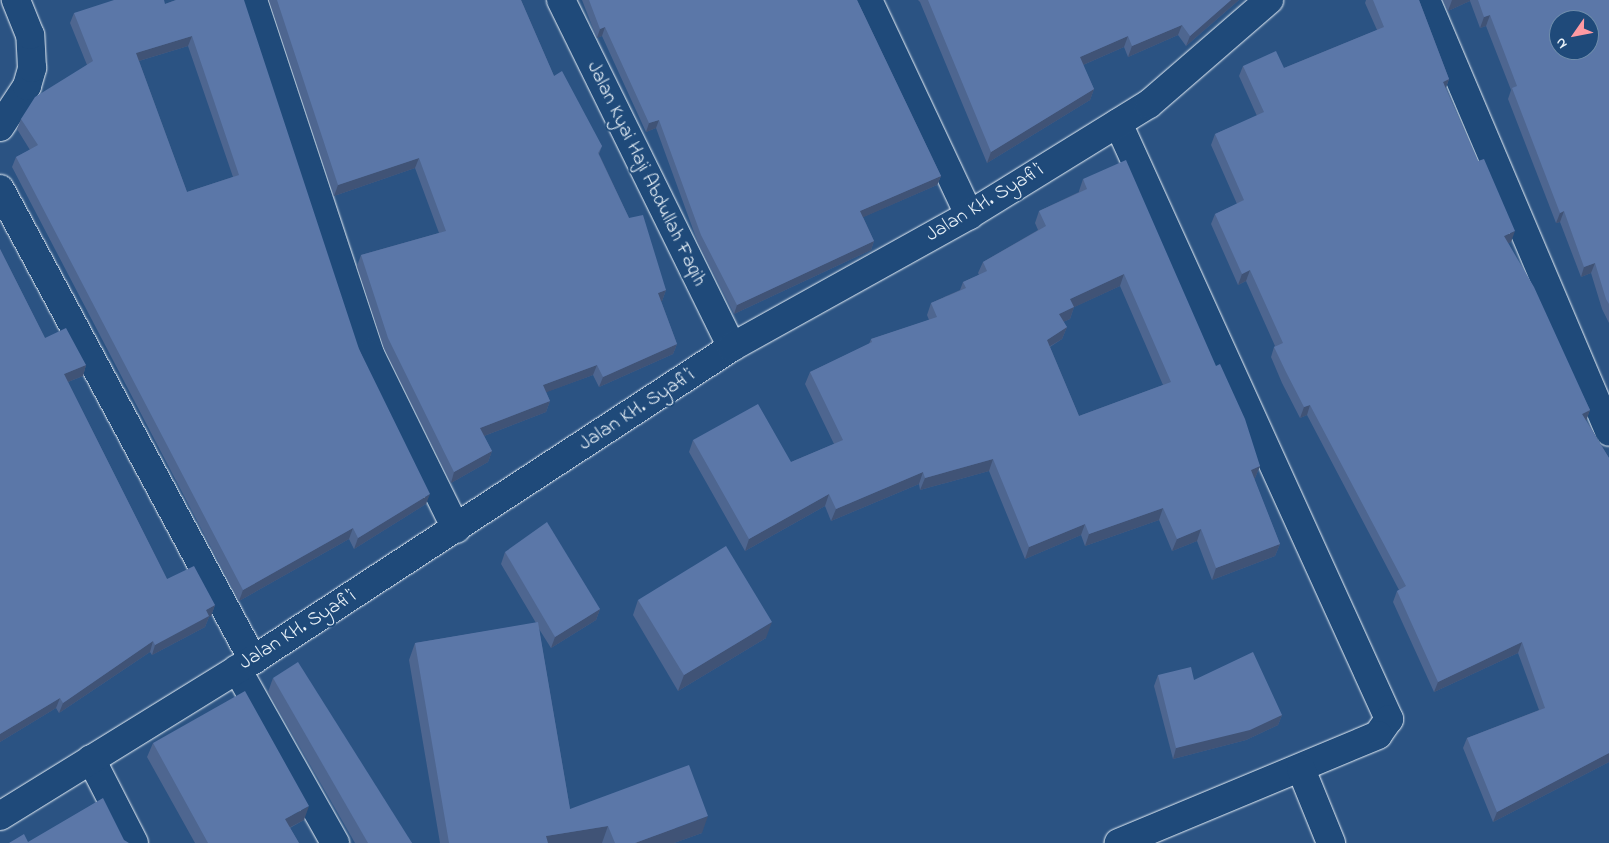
<!DOCTYPE html>
<style>
body{margin:0}
#map{position:relative;width:1609px;height:843px;overflow:hidden;background:#2b5383;font-family:"Indie Flower",sans-serif}
div>[style]{position:absolute}
.roads{filter:drop-shadow(0 0 1px #e8f1f8) drop-shadow(0 0 1px #e8f1f8)}
.minor>*{height:28px;margin:-14px;padding:0 14px;transform-origin:14px;border-radius:14px;background:#1f4a7a}
.secondary>*{height:28px;margin:-14px;padding:0 14px;transform-origin:14px;border-radius:14px;background:#1f4a7a}
.wall>*{inset:0;background:#4e6690}
.shaded-wall>*{inset:0;background:#405376}
.building>*{inset:0;background:#5b77a8}
span{translate:-50% -50%;white-space:nowrap;text-align:center;line-height:1.15;-webkit-text-stroke:4px #1f4a7a;paint-order:stroke}
.street-label{font-size:20px;color:#e8f1f8}
.north{position:absolute;left:1549px;top:10px;width:50px;height:50px;box-sizing:border-box;background:#1f4a7a;border:1px solid #6f8dac;border-radius:50%;rotate:237deg;font-size:14px;font-weight:700;line-height:20px;text-align:center;color:#e8f1f8}
.north::after{content:'';display:block;margin:auto;width:18px;height:22px;background:#ff9aa2;clip-path:polygon(50% 0,100% 100%,50% 72%,0 100%)}
</style>
<div id="map">
<div class="roads">
<div class="minor">
<i style="left:253px;top:0;width:373px;rotate:71.7deg"></i>
<i style="left:370px;top:354px;width:195px;rotate:63.8deg"></i>
<i style="left:561px;top:0;width:387px;rotate:63.8deg"></i>
<i style="left:868px;top:0;width:238px;rotate:64.8deg"></i>
<i style="left:1426px;top:0;width:469px;rotate:67deg"></i>
<i style="left:1118px;top:123px;width:655px;rotate:65.55deg"></i>
<i style="left:1389px;top:719px;width:19px;rotate:125deg"></i>
<i style="left:1378px;top:735px;width:281px;rotate:157.4deg"></i>
<i style="left:0;top:127px;width:49px;rotate:-56.6deg"></i>
<i style="left:27px;top:86px;width:19px;rotate:-74deg"></i>
<i style="left:32px;top:68px;width:33px;rotate:-93deg"></i>
<i style="left:30px;top:35px;width:38px;rotate:-112deg"></i>
<i style="left:0;top:189px;width:535px;rotate:61.76deg"></i>
<i style="left:237px;top:669px;width:200px;rotate:60.6deg"></i>
<i style="left:91px;top:759px;width:94px;rotate:62.9deg"></i>
<i style="left:1301px;top:769px;width:80px;rotate:67.9deg"></i>
</div>
<div class="secondary">
<i style="left:0;top:816px;width:297px;rotate:-31.7deg"></i>
<i style="left:253px;top:660px;width:572px;rotate:-33.16deg"></i>
<i style="left:732px;top:347px;width:271px;rotate:-29.1deg"></i>
<i style="left:969px;top:215px;width:211px;rotate:-31.7deg"></i>
<i style="left:1149px;top:104px;width:159px;rotate:-40.9deg"></i>
</div>
</div>
<div class="wall">
<i style="clip-path:polygon(evenodd,176px 0,359px 349px,426px 504px,354px 549px,349px 539px,239px 601px,12px 167px,16px 157px,30px 150px,17px 129px,21px 119px,87px 65px,70px 23px,74px 13px,165px 4px,176px 0,188px 46px,233px 177px,187px 192px,139px 61px,188px 46px)"></i>
<i style="clip-path:polygon(269px 0,521px 0,554px 76px,602px 146px,599px 154px,629px 218px,666px 290px,662px 301px,661px 301px,677px 344px,673px 354px,599px 387px,593px 375px,546px 392px,550px 401px,546px 412px,484px 436px,492px 451px,488px 462px,451px 483px,384px 348px,357px 266px,361px 255px,439px 233px,415px 168px,334px 196px)"></i>
<i style="clip-path:polygon(582px 0,857px 0,941px 176px,937px 185px,863px 217px,874px 241px,871px 250px,734px 314px,698px 243px,656px 128px,646px 132px,602px 36px,597px 38px,594px 31px)"></i>
<i style="clip-path:polygon(918px 0,1239px 0,1186px 46px,1178px 35px,1128px 57px,1124px 47px,1083px 65px,1094px 89px,1090px 100px,987px 163px,920px 2px)"></i>
<i style="clip-path:polygon(1366px 0,1419px 0,1449px 79px,1446px 88px,1511px 242px,1508px 243px,1590px 410px,1586px 420px,1609px 458px,1609px 762px,1493px 822px,1463px 748px,1467px 738px,1539px 710px,1518px 653px,1434px 692px,1393px 602px,1397px 591px,1399px 590px,1307px 415px,1300px 418px,1282px 383px,1271px 357px,1274px 347px,1275px 346px,1246px 281px,1238px 285px,1211px 224px,1215px 214px,1237px 204px,1211px 145px,1215px 134px,1257px 116px,1239px 76px,1243px 66px,1284px 68px,1377px 30px,1365px 3px)"></i>
<i style="clip-path:polygon(1443px 0,1609px 0,1609px 323px,1602px 309px,1591px 273px,1581px 277px,1560px 222px,1556px 223px,1508px 99px,1511px 90px,1486px 26px,1480px 28px,1470px 1px,1448px 11px)"></i>
<i style="clip-path:polygon(evenodd,1083px 179px,1260px 466px,1255px 478px,1254px 479px,1280px 544px,1275px 556px,1212px 580px,1197px 541px,1172px 551px,1159px 520px,1085px 546px,1081px 535px,1025px 559px,989px 471px,920px 490px,919px 484px,831px 521px,825px 506px,745px 551px,689px 452px,693px 440px,791px 462px,834px 444px,805px 384px,810px 372px,869px 344px,871px 339px,929px 320px,927px 315px,931px 303px,960px 290px,963px 282px,979px 275px,978px 273px,983px 262px,1038px 230px,1035px 223px,1039px 211px,1079px 192px,1079px 191px,1083px 179px,1120px 286px,1163px 385px,1079px 416px,1050px 347px,1062px 339px,1067px 327px,1063px 322px,1070px 319px,1074px 307px,1120px 286px)"></i>
<i style="clip-path:polygon(0 249px,45px 338px,86px 365px,83px 376px,68px 382px,167px 579px,215px 605px,211px 616px,209px 617px,205px 627px,152px 655px,150px 652px,59px 713px,56px 708px,0 742px)"></i>
<i style="clip-path:polygon(505px 552px,600px 609px,596px 620px,551px 648px,539px 629px,570px 809px,702px 833px,674px 843px,440px 843px,409px 660px,415px 643px,536px 623px,501px 564px)"></i>
<i style="clip-path:polygon(638px 600px,766px 638px,678px 691px,633px 615px)"></i>
<i style="clip-path:polygon(1158px 675px,1194px 680px,1282px 715px,1278px 725px,1246px 740px,1173px 759px,1154px 686px)"></i>
<i style="clip-path:polygon(273px 678px,412px 843px,355px 843px,268px 692px)"></i>
<i style="clip-path:polygon(153px 743px,304px 820px,290px 828px,299px 843px,195px 843px,147px 757px)"></i>
</div>
<div class="shaded-wall">
<i style="clip-path:polygon(1231px 0,1239px 0,1186px 46px,1190px 36px)"></i>
<i style="clip-path:polygon(1453px 0,1470px 0,1470px 1px,1448px 11px,1452px 0)"></i>
<i style="clip-path:polygon(1490px 15px,1486px 26px,1480px 28px,1484px 17px)"></i>
<i style="clip-path:polygon(1182px 25px,1178px 35px,1128px 57px,1132px 46px)"></i>
<i style="clip-path:polygon(605px 27px,602px 36px,597px 38px,600px 29px)"></i>
<i style="clip-path:polygon(192px 36px,188px 46px,132px 63px,136px 53px)"></i>
<i style="clip-path:polygon(1128px 36px,1124px 47px,1076px 68px,1080px 57px)"></i>
<i style="clip-path:polygon(1449px 79px,1445px 90px,1443px 82px)"></i>
<i style="clip-path:polygon(1094px 89px,1090px 100px,987px 163px,991px 152px)"></i>
<i style="clip-path:polygon(659px 120px,656px 128px,646px 132px,649px 123px)"></i>
<i style="clip-path:polygon(419px 158px,415px 168px,334px 196px,338px 185px)"></i>
<i style="clip-path:polygon(941px 176px,937px 185px,857px 220px,860px 211px)"></i>
<i style="clip-path:polygon(1564px 211px,1560px 222px,1556px 223px,1560px 213px)"></i>
<i style="clip-path:polygon(1515px 231px,1511px 242px,1500px 247px,1504px 236px)"></i>
<i style="clip-path:polygon(874px 241px,871px 250px,734px 314px,737px 305px)"></i>
<i style="clip-path:polygon(1595px 263px,1591px 273px,1581px 277px,1584px 267px)"></i>
<i style="clip-path:polygon(1250px 270px,1246px 281px,1238px 285px,1242px 274px)"></i>
<i style="clip-path:polygon(1124px 274px,1120px 286px,1066px 311px,1070px 299px)"></i>
<i style="clip-path:polygon(666px 290px,662px 301px,654px 303px,658px 293px)"></i>
<i style="clip-path:polygon(1074px 307px,1070px 319px,1054px 326px,1059px 314px)"></i>
<i style="clip-path:polygon(1067px 327px,1062px 339px,1042px 351px,1047px 340px)"></i>
<i style="clip-path:polygon(677px 344px,673px 354px,599px 387px,603px 377px)"></i>
<i style="clip-path:polygon(86px 365px,83px 376px,60px 385px,64px 374px)"></i>
<i style="clip-path:polygon(597px 365px,593px 375px,539px 395px,543px 385px)"></i>
<i style="clip-path:polygon(550px 401px,546px 412px,476px 439px,480px 428px)"></i>
<i style="clip-path:polygon(1310px 405px,1307px 415px,1300px 418px,1304px 407px)"></i>
<i style="clip-path:polygon(1590px 410px,1586px 421px,1582px 414px)"></i>
<i style="clip-path:polygon(492px 451px,488px 462px,451px 483px,454px 472px)"></i>
<i style="clip-path:polygon(993px 459px,989px 471px,920px 490px,925px 478px)"></i>
<i style="clip-path:polygon(1260px 466px,1255px 478px,1246px 481px,1251px 470px)"></i>
<i style="clip-path:polygon(923px 472px,919px 484px,831px 521px,836px 509px)"></i>
<i style="clip-path:polygon(430px 494px,426px 504px,354px 549px,358px 538px)"></i>
<i style="clip-path:polygon(829px 494px,825px 506px,745px 551px,749px 539px)"></i>
<i style="clip-path:polygon(1163px 508px,1159px 520px,1085px 546px,1089px 534px)"></i>
<i style="clip-path:polygon(1085px 524px,1081px 535px,1025px 559px,1029px 547px)"></i>
<i style="clip-path:polygon(353px 528px,349px 539px,239px 601px,243px 590px)"></i>
<i style="clip-path:polygon(1201px 529px,1197px 541px,1172px 551px,1177px 539px)"></i>
<i style="clip-path:polygon(1280px 544px,1275px 556px,1212px 580px,1216px 568px)"></i>
<i style="clip-path:polygon(215px 605px,211px 616px,209px 617px,205px 627px,152px 655px,155px 645px,206px 610px)"></i>
<i style="clip-path:polygon(600px 609px,596px 620px,551px 648px,555px 637px)"></i>
<i style="clip-path:polygon(772px 622px,766px 638px,678px 691px,684px 675px)"></i>
<i style="clip-path:polygon(153px 641px,150px 652px,59px 713px,63px 703px)"></i>
<i style="clip-path:polygon(1522px 642px,1518px 653px,1434px 692px,1438px 682px)"></i>
<i style="clip-path:polygon(60px 698px,56px 708px,0 742px,0 734px)"></i>
<i style="clip-path:polygon(1282px 715px,1278px 725px,1246px 740px,1173px 759px,1176px 748px)"></i>
<i style="clip-path:polygon(1609px 753px,1609px 762px,1493px 822px,1497px 812px)"></i>
<i style="clip-path:polygon(309px 806px,304px 820px,279px 833px,285px 819px)"></i>
<i style="clip-path:polygon(708px 816px,702px 833px,674px 843px,635px 843px)"></i>
<i style="clip-path:polygon(608px 826px,602px 843px,543px 843px,546px 836px)"></i>
</div>
<div class="building">
<i style="clip-path:polygon(evenodd,114px 0,164px 0,165px 4px,176px 0,244px 0,359px 349px,430px 494px,358px 538px,353px 528px,243px 590px,16px 157px,38px 145px,21px 119px,35px 97px,93px 61px,74px 13px,114px 0,192px 36px,239px 175px,187px 192px,136px 53px,192px 36px)"></i>
<i style="clip-path:polygon(277px 0,521px 0,554px 76px,562px 71px,602px 146px,598px 153px,629px 218px,643px 215px,666px 290px,658px 293px,677px 344px,603px 377px,597px 365px,543px 385px,550px 401px,480px 428px,492px 451px,454px 472px,388px 338px,361px 255px,446px 231px,419px 158px,338px 185px)"></i>
<i style="clip-path:polygon(589px 0,857px 0,941px 176px,860px 211px,874px 241px,737px 305px,701px 235px,659px 120px,649px 123px,605px 27px,600px 29px)"></i>
<i style="clip-path:polygon(928px 0,1231px 0,1190px 36px,1182px 25px,1132px 46px,1128px 36px,1080px 57px,1094px 89px,991px 152px)"></i>
<i style="clip-path:polygon(1373px 0,1419px 0,1449px 79px,1443px 82px,1478px 161px,1484px 159px,1515px 231px,1504px 236px,1534px 287px,1590px 410px,1582px 414px,1609px 458px,1609px 753px,1497px 812px,1467px 738px,1545px 708px,1522px 642px,1438px 682px,1397px 591px,1406px 586px,1310px 405px,1304px 407px,1286px 372px,1274px 347px,1283px 343px,1250px 270px,1242px 274px,1215px 214px,1244px 200px,1215px 134px,1264px 112px,1243px 66px,1276px 51px,1284px 68px,1384px 27px)"></i>
<i style="clip-path:polygon(evenodd,1478px 0,1609px 0,1609px 304px,1606px 299px,1595px 263px,1584px 267px,1564px 211px,1560px 213px,1512px 88px,1517px 86px,1490px 15px,1484px 17px,1478px 0,1559px 20px,1589px 20px,1589px 50px,1559px 50px,1559px 20px)"></i>
<i style="clip-path:polygon(evenodd,1126px 160px,1216px 366px,1220px 364px,1245px 419px,1260px 466px,1251px 470px,1280px 544px,1216px 568px,1201px 529px,1177px 539px,1163px 508px,1089px 534px,1085px 524px,1029px 547px,993px 459px,925px 478px,923px 472px,836px 509px,829px 494px,749px 539px,693px 440px,758px 404px,791px 462px,843px 440px,810px 372px,872px 342px,871px 339px,937px 317px,931px 303px,966px 288px,963px 282px,987px 271px,983px 262px,1046px 226px,1039px 211px,1087px 189px,1083px 179px,1126px 160px,1124px 274px,1171px 382px,1079px 416px,1047px 340px,1067px 327px,1059px 314px,1074px 307px,1070px 299px,1124px 274px)"></i>
<i style="clip-path:polygon(0 249px,45px 338px,66px 328px,86px 365px,64px 374px,167px 579px,194px 566px,215px 605px,206px 610px,209px 616px,155px 645px,153px 641px,63px 703px,60px 698px,0 734px)"></i>
<i style="clip-path:polygon(547px 522px,600px 609px,555px 637px,505px 552px)"></i>
<i style="clip-path:polygon(726px 546px,772px 622px,684px 675px,638px 600px)"></i>
<i style="clip-path:polygon(538px 622px,570px 809px,689px 765px,708px 816px,635px 843px,615px 843px,608px 826px,546px 836px,548px 843px,449px 843px,415px 643px)"></i>
<i style="clip-path:polygon(1253px 652px,1282px 715px,1250px 730px,1176px 748px,1158px 675px,1191px 667px,1194px 680px)"></i>
<i style="clip-path:polygon(298px 662px,412px 843px,368px 843px,273px 678px)"></i>
<i style="clip-path:polygon(245px 691px,309px 806px,285px 819px,299px 843px,208px 843px,153px 743px)"></i>
<i style="clip-path:polygon(103px 798px,124px 840px,129px 843px,9px 843px,24px 834px,28px 842px)"></i>
</div>
<div class="street-label">
<span style="left:646px;top:174px;rotate:64deg">Jalan Kyai Haji Abdullah Faqih</span>
<span style="left:985px;top:203px;rotate:-31deg">Jalan KH. Syafi'i</span>
<span style="left:637px;top:410px;rotate:-33deg">Jalan KH. Syafi'i</span>
<span style="left:298px;top:630px;rotate:-32deg">Jalan KH. Syafi'i</span>
</div>
<div class="north">N</div>
</div>
